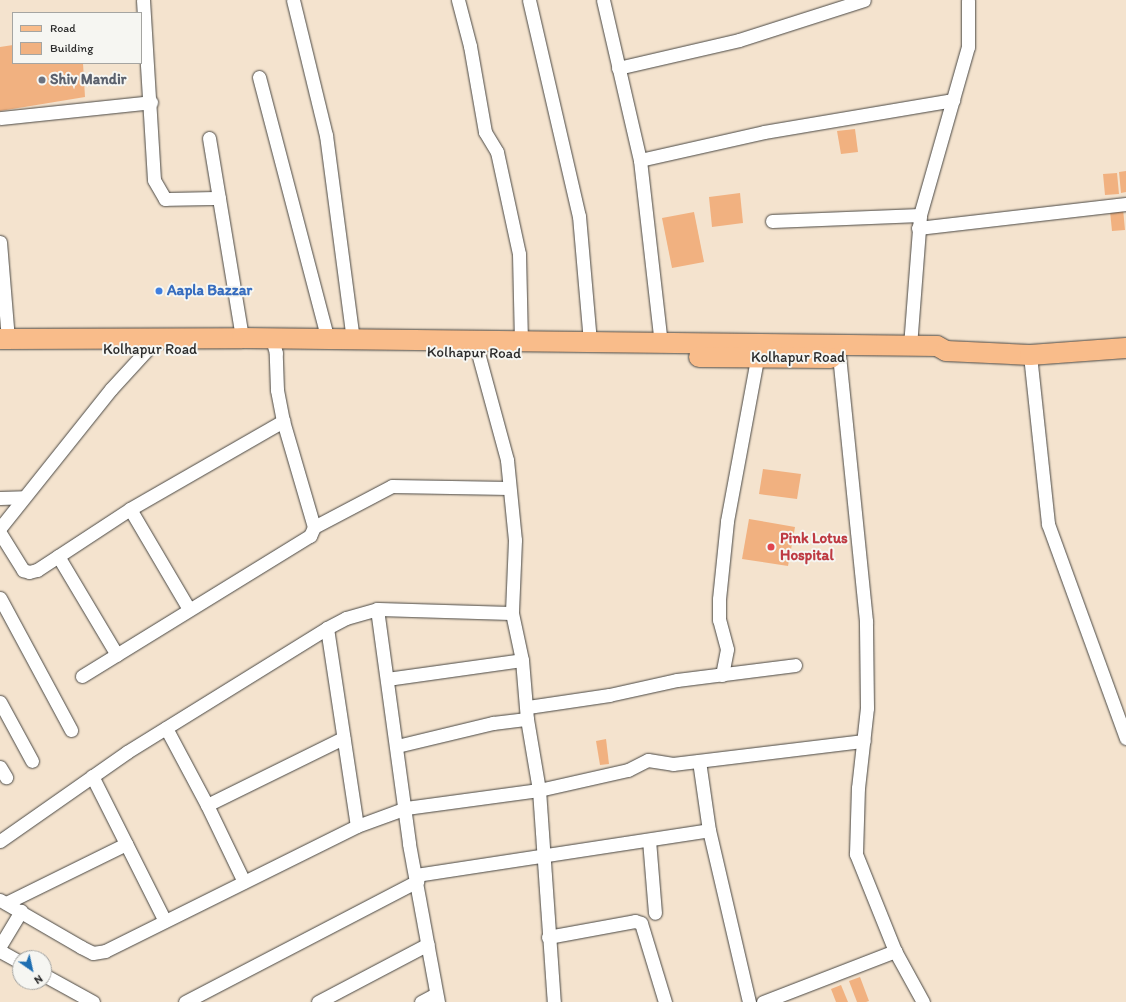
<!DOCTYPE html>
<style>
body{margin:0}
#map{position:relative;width:1126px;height:1002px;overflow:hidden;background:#f4e3ce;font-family:Itim,sans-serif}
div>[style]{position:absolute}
.building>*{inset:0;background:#f1b180}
.roads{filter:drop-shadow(0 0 1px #494743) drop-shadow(0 0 1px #494743)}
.minor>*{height:13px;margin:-6.5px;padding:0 6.5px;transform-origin:6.5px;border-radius:6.5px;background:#fff}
.primary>*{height:20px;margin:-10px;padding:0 10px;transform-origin:10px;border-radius:10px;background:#f9bc8a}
.dots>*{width:11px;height:11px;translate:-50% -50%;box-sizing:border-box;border:2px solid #f6f6f2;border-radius:50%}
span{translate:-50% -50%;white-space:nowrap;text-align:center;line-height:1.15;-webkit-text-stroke:4px #f6f6f2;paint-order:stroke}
.worship-label{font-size:15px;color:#5b616d;font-weight:700}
.left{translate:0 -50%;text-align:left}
.shop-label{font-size:15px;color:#366cbe;font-weight:700}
.street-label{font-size:15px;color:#2b2b2b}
.health-label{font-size:15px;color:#be3a42;font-weight:700}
.legend{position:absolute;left:12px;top:12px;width:130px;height:52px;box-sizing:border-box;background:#f6f6f2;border:1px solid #a5a5a2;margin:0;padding:5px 7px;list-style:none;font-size:12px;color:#2b2b2b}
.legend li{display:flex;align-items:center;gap:8px;height:20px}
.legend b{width:20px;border:1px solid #a5a5a2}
.north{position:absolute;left:12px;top:950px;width:40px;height:40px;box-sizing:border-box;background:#f6f6f2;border:1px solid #a5a5a2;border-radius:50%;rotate:146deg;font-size:11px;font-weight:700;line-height:16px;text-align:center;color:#2b2b2b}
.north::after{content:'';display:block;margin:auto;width:14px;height:18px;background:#1f6fb2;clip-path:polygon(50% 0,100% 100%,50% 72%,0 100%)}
</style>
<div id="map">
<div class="building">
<i style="clip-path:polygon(13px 45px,13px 63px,83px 63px,85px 97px,0 111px,0 47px)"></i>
<i style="clip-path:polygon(855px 129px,858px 152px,841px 154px,837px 131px)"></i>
<i style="clip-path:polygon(1126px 171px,1126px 192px,1121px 193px,1119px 172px)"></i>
<i style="clip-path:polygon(1117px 173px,1119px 194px,1105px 195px,1103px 174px)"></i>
<i style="clip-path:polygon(740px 193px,743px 223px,712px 227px,709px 197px)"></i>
<i style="clip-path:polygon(1123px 209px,1125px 230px,1112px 231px,1110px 211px)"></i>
<i style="clip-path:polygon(694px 212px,704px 262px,672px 268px,662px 218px)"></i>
<i style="clip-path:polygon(763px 469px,801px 474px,797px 499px,759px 494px)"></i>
<i style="clip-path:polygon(749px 519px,795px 527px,788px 566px,742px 559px)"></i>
<i style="clip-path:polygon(606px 739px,609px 764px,600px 765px,596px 741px)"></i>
<i style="clip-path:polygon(860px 977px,869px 1001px,866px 1002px,857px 1002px,849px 981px)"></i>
<i style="clip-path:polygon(841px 985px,848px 1002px,836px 1002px,831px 989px)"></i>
</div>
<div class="roads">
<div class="minor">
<i style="left:143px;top:0;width:180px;rotate:86.5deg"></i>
<i style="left:154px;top:180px;width:22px;rotate:60deg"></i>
<i style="left:165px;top:199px;width:54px;rotate:-1.1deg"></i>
<i style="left:293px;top:0;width:139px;rotate:76.3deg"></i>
<i style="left:326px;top:135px;width:208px;rotate:82.5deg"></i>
<i style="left:458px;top:0;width:48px;rotate:75.4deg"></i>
<i style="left:470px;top:46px;width:87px;rotate:80.1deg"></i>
<i style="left:485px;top:132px;width:23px;rotate:59deg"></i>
<i style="left:497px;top:152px;width:104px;rotate:77.8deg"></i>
<i style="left:519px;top:254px;width:88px;rotate:88.7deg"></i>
<i style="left:529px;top:0;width:222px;rotate:77deg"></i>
<i style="left:579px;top:216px;width:127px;rotate:85deg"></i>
<i style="left:603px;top:0;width:164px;rotate:77deg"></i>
<i style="left:640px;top:160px;width:186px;rotate:83.5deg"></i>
<i style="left:618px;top:68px;width:124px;rotate:-13deg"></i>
<i style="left:739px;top:40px;width:131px;rotate:-17.7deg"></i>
<i style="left:259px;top:77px;width:272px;rotate:75.3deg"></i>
<i style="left:0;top:118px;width:152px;rotate:-6deg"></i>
<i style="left:209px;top:138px;width:203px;rotate:80.6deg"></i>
<i style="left:640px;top:160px;width:127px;rotate:-12.7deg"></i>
<i style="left:764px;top:132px;width:192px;rotate:-9.6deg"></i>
<i style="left:772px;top:221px;width:148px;rotate:-2.3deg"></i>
<i style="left:918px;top:228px;width:209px;rotate:-6.6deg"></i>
<i style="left:0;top:242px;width:97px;rotate:85.3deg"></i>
<i style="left:910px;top:346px;width:131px;rotate:-85.6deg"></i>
<i style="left:920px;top:215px;width:175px;rotate:-74.1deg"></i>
<i style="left:968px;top:47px;width:47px;rotate:-90deg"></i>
<i style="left:478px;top:353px;width:111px;rotate:74.8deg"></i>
<i style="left:507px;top:460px;width:80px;rotate:84.3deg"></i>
<i style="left:515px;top:540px;width:73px;rotate:92.4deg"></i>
<i style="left:512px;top:613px;width:48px;rotate:78deg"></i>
<i style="left:522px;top:660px;width:59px;rotate:85.2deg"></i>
<i style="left:527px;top:719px;width:72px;rotate:80.4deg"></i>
<i style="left:539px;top:790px;width:213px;rotate:86deg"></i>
<i style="left:1030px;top:355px;width:170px;rotate:83.9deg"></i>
<i style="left:1048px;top:524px;width:228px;rotate:70deg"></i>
<i style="left:0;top:498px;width:24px;rotate:-2deg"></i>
<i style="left:130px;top:509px;width:116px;rotate:59.5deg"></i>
<i style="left:314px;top:527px;width:88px;rotate:-27.7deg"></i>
<i style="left:392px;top:486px;width:117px;rotate:1deg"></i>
<i style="left:0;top:528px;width:178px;rotate:-51.4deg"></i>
<i style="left:111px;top:389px;width:52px;rotate:-47.4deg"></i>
<i style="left:0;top:533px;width:44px;rotate:58.1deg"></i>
<i style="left:23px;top:570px;width:6px;rotate:18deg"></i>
<i style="left:29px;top:572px;width:8px;rotate:-14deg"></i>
<i style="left:37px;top:570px;width:111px;rotate:-33.3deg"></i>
<i style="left:130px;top:509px;width:177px;rotate:-29.9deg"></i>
<i style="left:58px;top:556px;width:115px;rotate:59.2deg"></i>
<i style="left:0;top:598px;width:150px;rotate:61.7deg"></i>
<i style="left:377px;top:609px;width:237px;rotate:82.2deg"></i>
<i style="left:409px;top:844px;width:161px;rotate:79.6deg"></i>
<i style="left:327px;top:628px;width:200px;rotate:81.4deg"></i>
<i style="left:722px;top:675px;width:26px;rotate:-79deg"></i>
<i style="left:727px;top:649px;width:30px;rotate:-105deg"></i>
<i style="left:719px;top:620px;width:21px;rotate:-90deg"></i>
<i style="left:719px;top:599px;width:78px;rotate:-84.1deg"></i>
<i style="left:727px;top:521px;width:165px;rotate:-79.5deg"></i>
<i style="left:82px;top:676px;width:268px;rotate:-31.6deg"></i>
<i style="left:310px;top:536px;width:10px;rotate:-66deg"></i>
<i style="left:314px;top:527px;width:110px;rotate:-106.3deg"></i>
<i style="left:283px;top:421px;width:32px;rotate:-101deg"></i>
<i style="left:277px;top:390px;width:37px;rotate:-92deg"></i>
<i style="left:276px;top:353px;width:15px;rotate:-106deg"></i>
<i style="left:387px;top:679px;width:136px;rotate:-8deg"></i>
<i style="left:0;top:702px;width:67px;rotate:61.5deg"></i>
<i style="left:528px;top:707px;width:82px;rotate:-8.4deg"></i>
<i style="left:609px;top:695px;width:70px;rotate:-12.4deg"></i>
<i style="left:677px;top:680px;width:119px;rotate:-7.2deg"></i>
<i style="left:166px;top:728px;width:87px;rotate:62deg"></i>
<i style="left:207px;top:805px;width:85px;rotate:64.3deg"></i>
<i style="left:397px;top:746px;width:99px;rotate:-13.5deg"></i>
<i style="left:493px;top:723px;width:34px;rotate:-7deg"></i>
<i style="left:699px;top:761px;width:70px;rotate:81.8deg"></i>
<i style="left:709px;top:830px;width:177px;rotate:76.9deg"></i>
<i style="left:0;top:767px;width:12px;rotate:59deg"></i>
<i style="left:92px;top:776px;width:162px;rotate:63.3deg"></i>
<i style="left:207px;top:805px;width:152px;rotate:-26.2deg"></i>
<i style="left:649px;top:840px;width:73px;rotate:85.3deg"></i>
<i style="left:0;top:841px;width:155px;rotate:-35deg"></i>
<i style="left:127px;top:752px;width:235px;rotate:-31.8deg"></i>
<i style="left:327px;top:628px;width:21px;rotate:-28deg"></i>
<i style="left:346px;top:618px;width:32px;rotate:-16deg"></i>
<i style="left:377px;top:609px;width:135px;rotate:1.7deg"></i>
<i style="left:416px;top:875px;width:296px;rotate:-8.7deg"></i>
<i style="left:0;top:900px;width:94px;rotate:30.1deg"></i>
<i style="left:81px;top:947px;width:13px;rotate:27deg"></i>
<i style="left:93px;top:953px;width:12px;rotate:-9deg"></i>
<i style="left:105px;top:951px;width:281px;rotate:-26.4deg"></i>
<i style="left:357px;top:826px;width:52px;rotate:-20.2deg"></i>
<i style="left:406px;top:808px;width:134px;rotate:-7.7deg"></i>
<i style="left:539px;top:790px;width:91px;rotate:-12.7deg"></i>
<i style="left:628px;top:770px;width:22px;rotate:-27deg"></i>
<i style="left:648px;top:760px;width:25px;rotate:9deg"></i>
<i style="left:673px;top:764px;width:192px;rotate:-6.9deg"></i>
<i style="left:6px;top:903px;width:134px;rotate:-26.2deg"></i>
<i style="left:548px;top:937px;width:88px;rotate:-10.4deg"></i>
<i style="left:635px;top:921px;width:6px;rotate:18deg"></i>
<i style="left:641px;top:923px;width:83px;rotate:73.1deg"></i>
<i style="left:0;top:946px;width:41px;rotate:-59deg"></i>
<i style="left:0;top:951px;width:23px;rotate:29deg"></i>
<i style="left:895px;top:951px;width:58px;rotate:61.2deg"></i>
<i style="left:44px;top:975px;width:56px;rotate:28.9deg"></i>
<i style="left:185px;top:1002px;width:262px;rotate:-27.5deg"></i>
<i style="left:318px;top:1002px;width:124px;rotate:-27.8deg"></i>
<i style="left:421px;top:1002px;width:17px;rotate:-28deg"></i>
<i style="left:763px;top:1002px;width:142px;rotate:-21.1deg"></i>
<i style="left:895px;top:951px;width:105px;rotate:-111.9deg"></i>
<i style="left:856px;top:854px;width:66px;rotate:-88.3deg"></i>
<i style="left:858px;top:788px;width:81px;rotate:-83.6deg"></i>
<i style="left:867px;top:708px;width:87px;rotate:-90.7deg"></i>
<i style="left:866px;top:621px;width:276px;rotate:-95.8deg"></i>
</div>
<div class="primary">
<i style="left:0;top:339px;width:242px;rotate:-0.2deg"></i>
<i style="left:242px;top:338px;width:695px;rotate:0.66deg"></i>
<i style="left:937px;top:346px;width:10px;rotate:29deg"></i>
<i style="left:946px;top:351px;width:84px;rotate:2.7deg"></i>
<i style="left:1030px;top:355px;width:96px;rotate:-4.2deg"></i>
<i style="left:699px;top:357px;width:132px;rotate:0.4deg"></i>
</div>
</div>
<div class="dots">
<i style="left:42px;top:80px;background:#6b7280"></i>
<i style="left:159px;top:291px;background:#3f7fe0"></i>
<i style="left:771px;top:547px;background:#e0444e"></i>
</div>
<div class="worship-label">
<span class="left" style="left:50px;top:80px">Shiv Mandir</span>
</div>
<div class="shop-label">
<span class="left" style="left:167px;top:291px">Aapla Bazzar</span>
</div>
<div class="street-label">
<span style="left:150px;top:350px">Kolhapur Road</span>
<span style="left:474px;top:353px;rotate:1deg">Kolhapur Road</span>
<span style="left:798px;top:358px">Kolhapur Road</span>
</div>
<div class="health-label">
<span class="left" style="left:780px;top:547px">Pink Lotus<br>Hospital</span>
</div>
<ul class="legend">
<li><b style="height:5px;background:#f9bc8a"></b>Road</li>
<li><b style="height:11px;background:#f1b180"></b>Building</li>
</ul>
<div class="north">N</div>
</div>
